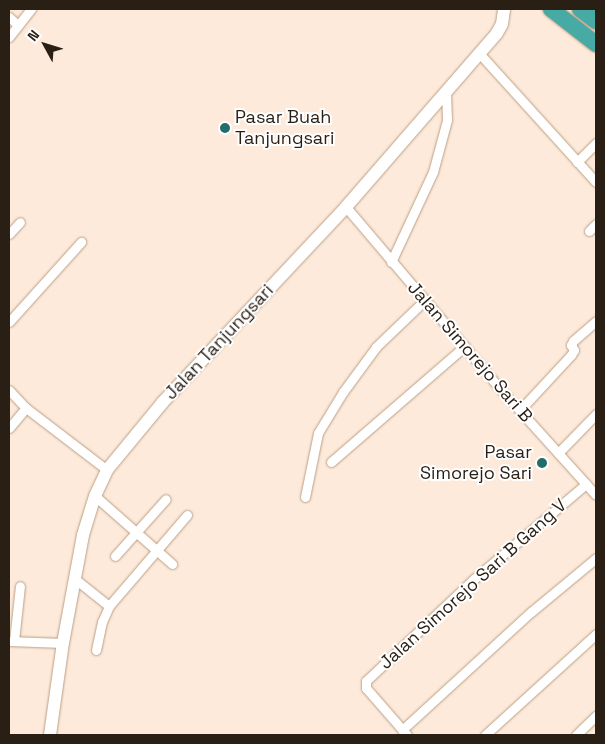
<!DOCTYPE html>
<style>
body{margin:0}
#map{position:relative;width:605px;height:744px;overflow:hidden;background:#fdeada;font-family:"Space Grotesk",sans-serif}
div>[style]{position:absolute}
.roads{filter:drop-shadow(0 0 1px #bb9f85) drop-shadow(0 0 1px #bb9f85)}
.minor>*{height:9px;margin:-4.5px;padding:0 4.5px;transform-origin:4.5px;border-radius:4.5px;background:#fff}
.secondary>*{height:12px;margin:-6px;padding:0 6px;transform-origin:6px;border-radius:6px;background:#fff}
.motorway>*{height:16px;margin:-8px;padding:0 8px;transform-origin:8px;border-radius:8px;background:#48aaa5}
.dots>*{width:14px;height:14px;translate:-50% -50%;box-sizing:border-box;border:2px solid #fff;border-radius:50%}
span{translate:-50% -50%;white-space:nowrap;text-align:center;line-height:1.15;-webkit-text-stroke:4px #fff;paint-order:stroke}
.poi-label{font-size:18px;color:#2a1f15}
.left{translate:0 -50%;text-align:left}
.right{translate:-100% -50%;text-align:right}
.street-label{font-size:18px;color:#2a1f15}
.frame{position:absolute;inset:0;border:10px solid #2a1f15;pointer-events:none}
.north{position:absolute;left:20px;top:20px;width:50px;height:50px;-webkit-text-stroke:4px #fff;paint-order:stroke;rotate:309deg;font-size:14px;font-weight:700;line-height:20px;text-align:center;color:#2a1f15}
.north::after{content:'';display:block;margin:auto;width:18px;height:22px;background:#2a1f15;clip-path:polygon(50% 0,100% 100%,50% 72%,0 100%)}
</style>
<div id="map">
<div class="roads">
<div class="minor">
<i style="left:9px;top:17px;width:12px;rotate:42deg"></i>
<i style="left:9px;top:37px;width:36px;rotate:-52deg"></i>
<i style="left:479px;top:53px;width:174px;rotate:47.8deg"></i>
<i style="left:577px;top:162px;width:27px;rotate:-45deg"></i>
<i style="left:346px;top:207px;width:244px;rotate:49.7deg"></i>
<i style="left:504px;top:393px;width:137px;rotate:48deg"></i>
<i style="left:589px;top:231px;width:10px;rotate:-45deg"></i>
<i style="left:9px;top:234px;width:16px;rotate:-47deg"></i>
<i style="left:391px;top:262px;width:99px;rotate:-65deg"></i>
<i style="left:433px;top:172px;width:54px;rotate:-74.9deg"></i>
<i style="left:447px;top:120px;width:30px;rotate:-92deg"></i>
<i style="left:9px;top:322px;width:108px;rotate:-48deg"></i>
<i style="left:9px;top:390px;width:25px;rotate:47deg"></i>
<i style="left:26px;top:408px;width:102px;rotate:37.4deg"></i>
<i style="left:520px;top:410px;width:75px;rotate:-47.2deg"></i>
<i style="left:571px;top:355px;width:6px;rotate:-59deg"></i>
<i style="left:574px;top:350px;width:6px;rotate:-121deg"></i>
<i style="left:571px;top:345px;width:4px;rotate:-63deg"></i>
<i style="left:573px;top:341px;width:30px;rotate:-41deg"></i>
<i style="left:9px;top:428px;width:26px;rotate:-50deg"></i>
<i style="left:558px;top:453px;width:54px;rotate:-45.7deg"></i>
<i style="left:331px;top:462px;width:177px;rotate:-40.9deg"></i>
<i style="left:95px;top:496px;width:103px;rotate:41.4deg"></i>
<i style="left:305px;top:497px;width:65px;rotate:-78.5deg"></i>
<i style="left:318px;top:433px;width:48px;rotate:-58.6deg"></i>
<i style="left:343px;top:392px;width:56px;rotate:-53.7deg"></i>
<i style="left:376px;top:347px;width:68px;rotate:-43.8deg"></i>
<i style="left:115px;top:556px;width:76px;rotate:-48.2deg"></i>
<i style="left:75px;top:579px;width:43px;rotate:38.5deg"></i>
<i style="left:9px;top:641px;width:54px;rotate:2.1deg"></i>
<i style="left:14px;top:641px;width:55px;rotate:-83.8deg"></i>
<i style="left:96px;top:650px;width:29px;rotate:-78deg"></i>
<i style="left:102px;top:622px;width:17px;rotate:-66deg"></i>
<i style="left:109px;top:606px;width:120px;rotate:-49.4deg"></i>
<i style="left:402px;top:730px;width:175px;rotate:-42.5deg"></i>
<i style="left:531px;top:612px;width:85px;rotate:-39.7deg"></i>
<i style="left:407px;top:735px;width:62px;rotate:-131.1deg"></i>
<i style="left:366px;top:688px;width:7px;rotate:-90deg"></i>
<i style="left:366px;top:681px;width:149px;rotate:-43.4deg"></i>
<i style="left:474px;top:579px;width:147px;rotate:-40.3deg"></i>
<i style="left:485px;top:735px;width:150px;rotate:-42.3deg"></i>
<i style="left:576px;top:735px;width:28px;rotate:-44deg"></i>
</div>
<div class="secondary">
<i style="left:50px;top:735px;width:93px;rotate:-82deg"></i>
<i style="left:63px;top:643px;width:110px;rotate:-79.5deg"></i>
<i style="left:83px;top:535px;width:41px;rotate:-72.9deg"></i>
<i style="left:95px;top:496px;width:29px;rotate:-65deg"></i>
<i style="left:107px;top:470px;width:88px;rotate:-50.5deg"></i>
<i style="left:163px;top:402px;width:267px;rotate:-46.8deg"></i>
<i style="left:346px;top:207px;width:230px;rotate:-49deg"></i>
<i style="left:497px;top:33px;width:10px;rotate:-61deg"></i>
<i style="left:502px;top:24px;width:15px;rotate:-82deg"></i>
</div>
<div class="motorway">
<i style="left:551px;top:9px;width:57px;rotate:37.9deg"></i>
<i style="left:580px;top:9px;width:20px;rotate:37deg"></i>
</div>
</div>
<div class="dots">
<i style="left:225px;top:128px;background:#226d6a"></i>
<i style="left:542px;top:463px;background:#226d6a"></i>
</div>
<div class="poi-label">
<span class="left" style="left:235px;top:128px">Pasar Buah<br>Tanjungsari</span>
<span class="right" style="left:532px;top:463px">Pasar<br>Simorejo Sari</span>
</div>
<div class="street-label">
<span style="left:219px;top:342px;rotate:-47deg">Jalan Tanjungsari</span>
<span style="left:470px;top:352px;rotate:49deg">Jalan Simorejo Sari B</span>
<span style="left:473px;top:584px;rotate:-42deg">Jalan Simorejo Sari B Gang V</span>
</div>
<div class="frame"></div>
<div class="north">N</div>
</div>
